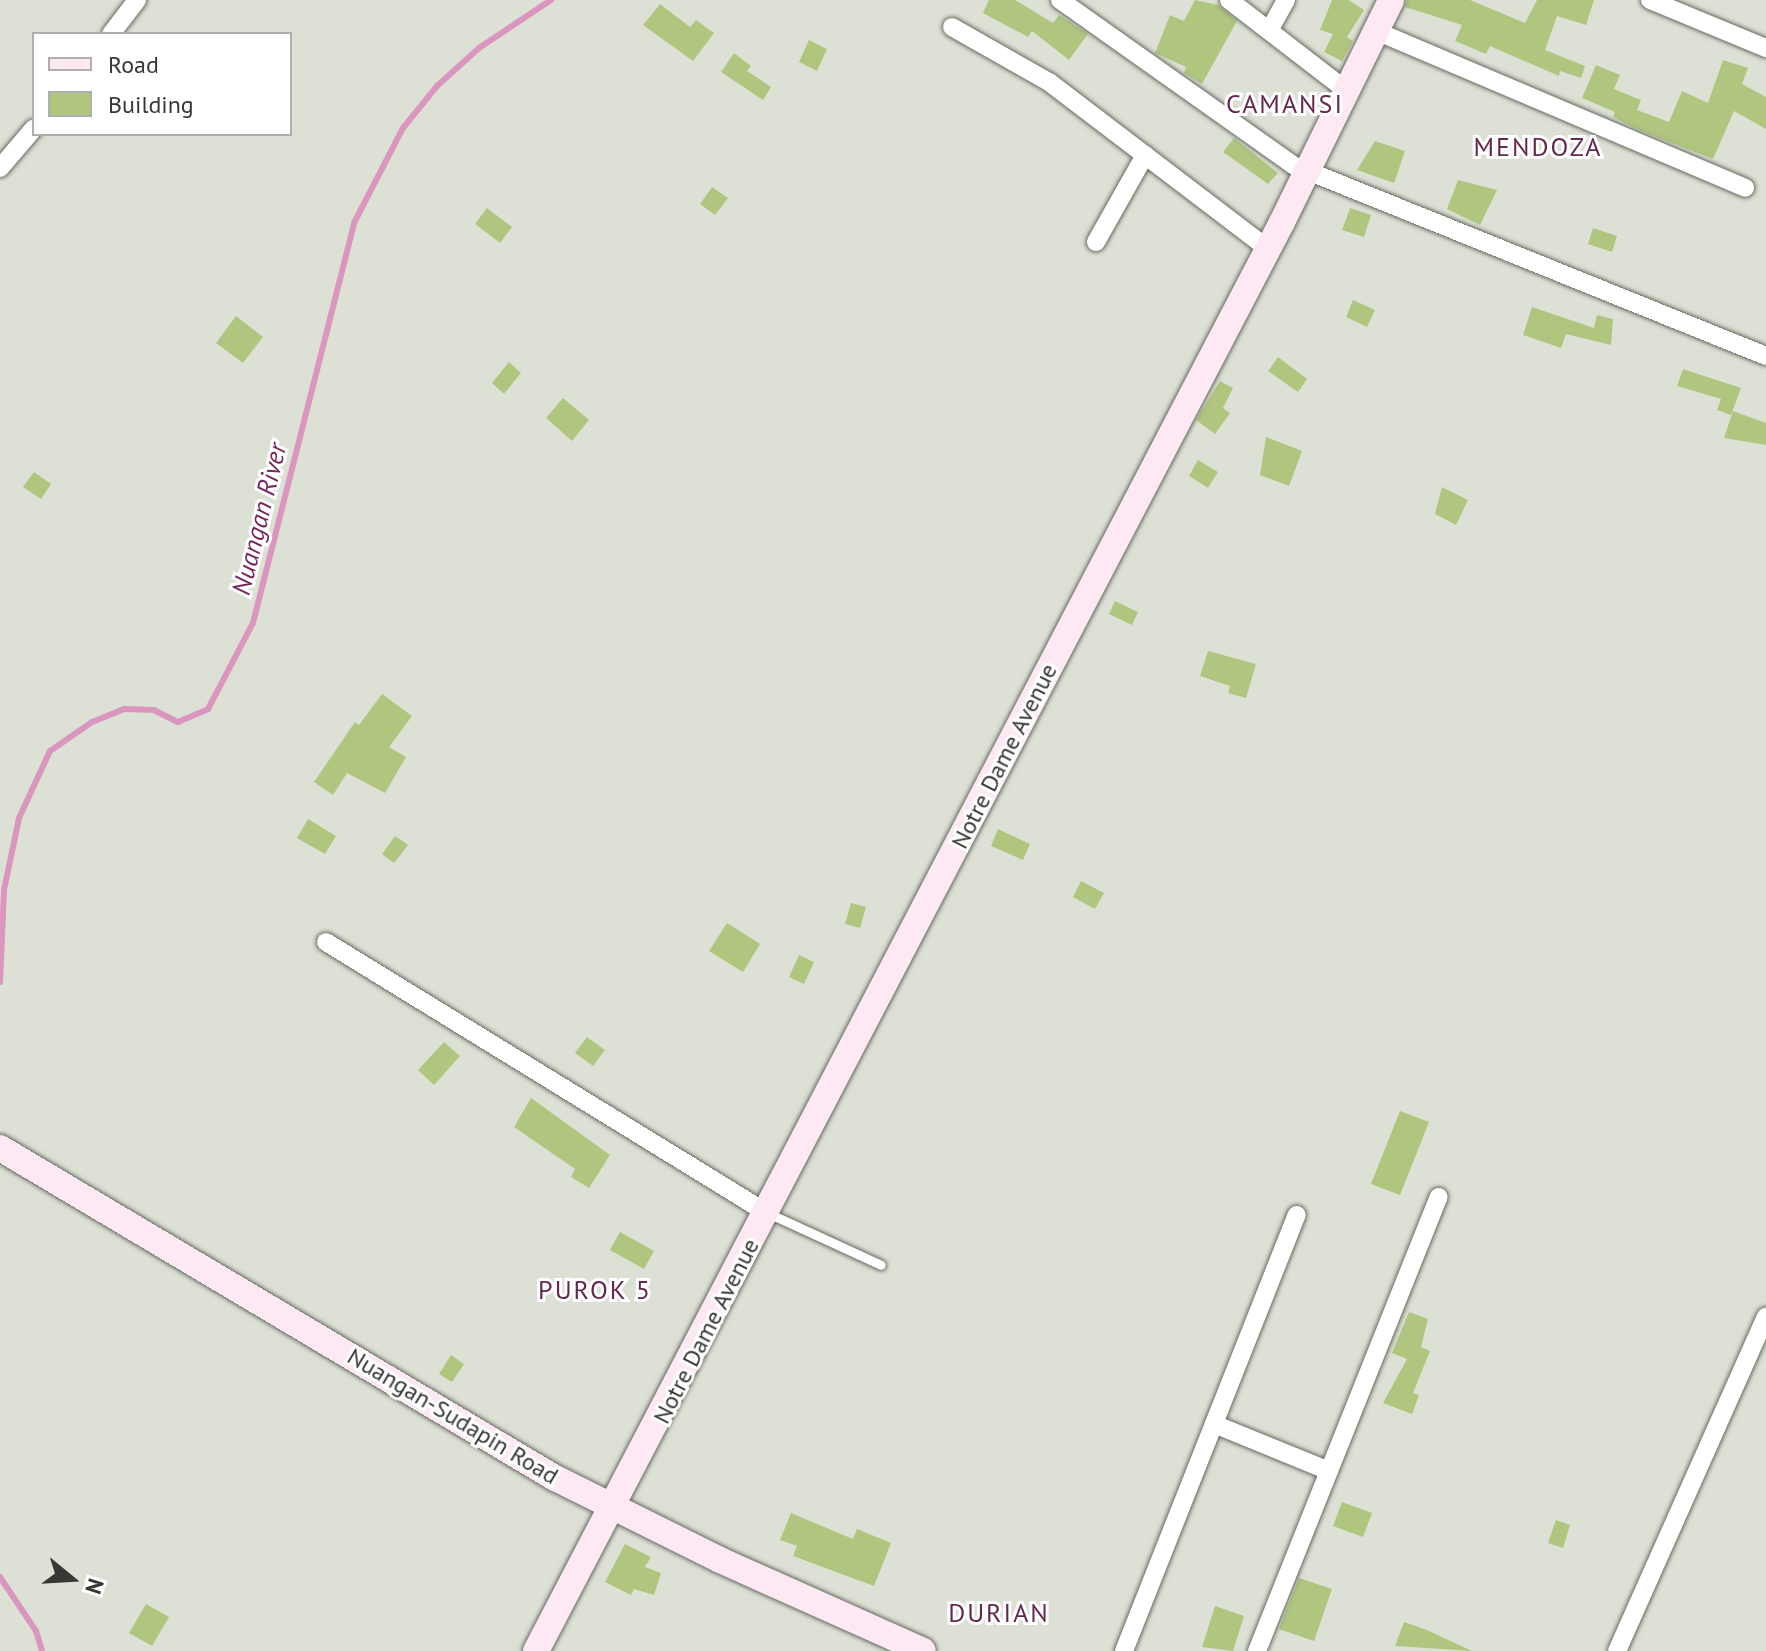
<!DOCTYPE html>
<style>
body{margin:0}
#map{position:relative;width:1766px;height:1651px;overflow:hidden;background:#dde1d5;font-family:"PT Sans",sans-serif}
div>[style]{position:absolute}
.stream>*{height:6px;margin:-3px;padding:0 3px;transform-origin:3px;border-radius:3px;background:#db96bf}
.building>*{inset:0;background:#b0c67f}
.roads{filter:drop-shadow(0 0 2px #676a60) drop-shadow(0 0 2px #676a60)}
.lane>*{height:9px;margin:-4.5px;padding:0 4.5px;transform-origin:4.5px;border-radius:4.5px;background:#fff}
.street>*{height:18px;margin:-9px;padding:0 9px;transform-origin:9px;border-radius:9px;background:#fff}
.secondary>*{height:26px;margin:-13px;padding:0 13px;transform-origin:13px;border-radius:13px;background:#fce9f4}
span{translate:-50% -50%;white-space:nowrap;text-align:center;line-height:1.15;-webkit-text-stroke:6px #fff;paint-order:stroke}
.street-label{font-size:24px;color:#373834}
.neighbourhood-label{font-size:26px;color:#64284f;letter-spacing:2px}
.water-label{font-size:26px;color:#76265b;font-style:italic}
.legend{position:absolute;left:32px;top:32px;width:260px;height:104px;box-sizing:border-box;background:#fff;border:2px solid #afafae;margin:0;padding:10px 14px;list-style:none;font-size:24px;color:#373834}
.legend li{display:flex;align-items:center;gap:16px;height:40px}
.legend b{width:40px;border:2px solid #afafae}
.north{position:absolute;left:32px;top:1539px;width:80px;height:80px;-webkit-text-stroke:6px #fff;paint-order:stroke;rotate:108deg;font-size:22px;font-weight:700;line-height:32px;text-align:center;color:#373834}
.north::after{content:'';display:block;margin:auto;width:28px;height:36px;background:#373834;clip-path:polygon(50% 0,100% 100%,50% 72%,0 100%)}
</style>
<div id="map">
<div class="stream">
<i style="left:0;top:982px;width:92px;rotate:-87.5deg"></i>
<i style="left:4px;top:890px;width:74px;rotate:-78.2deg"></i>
<i style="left:19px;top:818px;width:74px;rotate:-65.2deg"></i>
<i style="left:50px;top:751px;width:51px;rotate:-34.6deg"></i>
<i style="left:92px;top:722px;width:35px;rotate:-22deg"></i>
<i style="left:125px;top:709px;width:29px;rotate:2deg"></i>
<i style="left:154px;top:710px;width:27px;rotate:27deg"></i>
<i style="left:178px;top:722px;width:33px;rotate:-23deg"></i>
<i style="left:208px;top:709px;width:97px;rotate:-62.4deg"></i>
<i style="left:253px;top:623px;width:415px;rotate:-75.8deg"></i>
<i style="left:355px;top:221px;width:105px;rotate:-62.7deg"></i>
<i style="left:403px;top:128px;width:54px;rotate:-51deg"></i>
<i style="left:437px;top:86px;width:57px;rotate:-42.1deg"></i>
<i style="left:479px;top:48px;width:87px;rotate:-33.7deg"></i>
<i style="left:0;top:1577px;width:65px;rotate:56.3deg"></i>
<i style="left:36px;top:1631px;width:21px;rotate:73deg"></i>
</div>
<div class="building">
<i style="clip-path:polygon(989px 0,1015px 0,1053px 23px,1059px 15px,1088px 34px,1069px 60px,1032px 31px,1028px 37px,983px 13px)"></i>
<i style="clip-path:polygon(1195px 0,1218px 5px,1237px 21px,1202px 84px,1184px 73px,1186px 67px,1155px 53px,1170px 15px,1184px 21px)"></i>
<i style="clip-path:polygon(1332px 0,1349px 0,1364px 10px,1347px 37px,1353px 41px,1342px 61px,1324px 52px,1333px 34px,1320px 30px)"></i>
<i style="clip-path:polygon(1407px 0,1470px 0,1525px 23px,1537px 0,1594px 0,1586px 25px,1557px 16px,1545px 50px,1585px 66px,1581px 78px,1560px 71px,1559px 76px,1490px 46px,1486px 54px,1455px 41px,1462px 25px,1405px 7px)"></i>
<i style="clip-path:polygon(660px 4px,690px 27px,696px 20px,714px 33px,693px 61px,643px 25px)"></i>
<i style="clip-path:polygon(809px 40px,827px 49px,817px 71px,799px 62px)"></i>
<i style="clip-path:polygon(734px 53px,751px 66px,747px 71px,771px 87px,763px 100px,721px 72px)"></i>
<i style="clip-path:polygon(1723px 60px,1748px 68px,1742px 84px,1766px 97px,1766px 129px,1734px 111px,1713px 159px,1639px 130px,1613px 117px,1615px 112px,1582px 98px,1596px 65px,1620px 75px,1614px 89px,1641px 100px,1637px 110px,1669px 122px,1682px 91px,1708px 103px)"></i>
<i style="clip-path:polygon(1234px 138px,1278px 173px,1268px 184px,1223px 152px)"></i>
<i style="clip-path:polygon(1375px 141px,1405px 151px,1394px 183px,1357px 170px)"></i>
<i style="clip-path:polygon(1458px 180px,1497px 190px,1480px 225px,1447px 209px)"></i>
<i style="clip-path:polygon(712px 187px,728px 198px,715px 215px,700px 204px)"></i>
<i style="clip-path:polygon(487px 208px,512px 227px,500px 243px,475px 224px)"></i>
<i style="clip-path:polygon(1350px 208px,1371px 215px,1364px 237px,1342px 230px)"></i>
<i style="clip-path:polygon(1593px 228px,1617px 236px,1612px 252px,1588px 244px)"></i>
<i style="clip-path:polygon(1353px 300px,1375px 310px,1367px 327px,1346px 317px)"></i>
<i style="clip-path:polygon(1532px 307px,1594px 328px,1597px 315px,1613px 319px,1611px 345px,1566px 334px,1561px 348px,1523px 335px)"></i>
<i style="clip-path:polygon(236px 316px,263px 337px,243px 363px,216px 343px)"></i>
<i style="clip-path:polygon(1278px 357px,1307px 379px,1298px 392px,1268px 371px)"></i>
<i style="clip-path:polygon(509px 362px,521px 373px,504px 394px,492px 383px)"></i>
<i style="clip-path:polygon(1683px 369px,1741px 388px,1731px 415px,1717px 410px,1721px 399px,1677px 386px)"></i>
<i style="clip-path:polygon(1220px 381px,1233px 388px,1223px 408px,1230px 413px,1215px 434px,1196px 420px)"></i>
<i style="clip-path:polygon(563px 398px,589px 420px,572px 441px,546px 418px)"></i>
<i style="clip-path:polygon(1733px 411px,1766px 423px,1766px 445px,1724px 438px)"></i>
<i style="clip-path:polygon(1266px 437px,1302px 451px,1289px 486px,1260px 475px)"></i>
<i style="clip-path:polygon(1198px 460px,1218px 472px,1208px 488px,1189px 476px)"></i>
<i style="clip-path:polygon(34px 472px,51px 484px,41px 499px,23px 487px)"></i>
<i style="clip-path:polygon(1442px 487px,1468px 500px,1456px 525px,1435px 514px)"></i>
<i style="clip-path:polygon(1115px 601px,1138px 612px,1132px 625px,1109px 614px)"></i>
<i style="clip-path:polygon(1208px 651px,1256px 664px,1246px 698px,1228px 693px,1230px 686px,1200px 676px)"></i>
<i style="clip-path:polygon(382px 694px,412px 716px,389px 747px,406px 757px,385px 793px,347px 773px,333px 795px,314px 782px,355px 722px,359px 725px)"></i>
<i style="clip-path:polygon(308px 819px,336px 836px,325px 854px,297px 838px)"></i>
<i style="clip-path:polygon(998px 829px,1030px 844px,1023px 860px,991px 846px)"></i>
<i style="clip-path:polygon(395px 836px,408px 845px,394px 863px,382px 854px)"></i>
<i style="clip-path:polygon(1081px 881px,1104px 893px,1095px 909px,1073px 897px)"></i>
<i style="clip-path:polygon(851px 903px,866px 907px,860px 928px,845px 924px)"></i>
<i style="clip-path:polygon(727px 923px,760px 944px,743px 972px,709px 951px)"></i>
<i style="clip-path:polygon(799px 955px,814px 962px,804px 984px,789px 977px)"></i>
<i style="clip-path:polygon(587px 1037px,605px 1050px,593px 1066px,575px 1053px)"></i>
<i style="clip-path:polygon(444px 1042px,460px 1056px,434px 1085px,418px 1070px)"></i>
<i style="clip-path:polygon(531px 1098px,610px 1155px,589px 1188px,571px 1177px,575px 1169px,514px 1127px)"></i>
<i style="clip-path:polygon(1400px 1111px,1429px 1122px,1400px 1195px,1371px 1184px)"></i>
<i style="clip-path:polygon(620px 1232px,654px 1251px,644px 1269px,610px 1250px)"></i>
<i style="clip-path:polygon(1409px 1312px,1428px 1319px,1421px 1347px,1430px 1351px,1413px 1393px,1419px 1395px,1412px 1414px,1383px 1403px,1407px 1359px,1392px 1353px)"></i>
<i style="clip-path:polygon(451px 1355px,464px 1364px,452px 1382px,439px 1374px)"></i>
<i style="clip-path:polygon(1342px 1502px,1372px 1513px,1363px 1537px,1333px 1526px)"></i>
<i style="clip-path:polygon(791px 1513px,853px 1539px,857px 1529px,891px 1543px,874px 1586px,793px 1556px,797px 1546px,780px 1540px)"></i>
<i style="clip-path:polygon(1556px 1520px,1570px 1525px,1563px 1548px,1548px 1543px)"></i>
<i style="clip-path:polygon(625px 1544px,651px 1557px,645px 1567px,661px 1573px,654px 1595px,634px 1589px,631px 1595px,605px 1582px)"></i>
<i style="clip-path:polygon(1299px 1578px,1332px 1589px,1314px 1641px,1279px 1629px)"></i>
<i style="clip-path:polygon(146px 1604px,169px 1617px,152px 1646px,129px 1633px)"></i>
<i style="clip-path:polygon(1215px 1606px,1244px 1616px,1233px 1651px,1202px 1647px)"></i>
<i style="clip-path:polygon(1404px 1622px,1427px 1630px,1472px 1651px,1395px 1646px)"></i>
</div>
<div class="roads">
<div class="lane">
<i style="left:768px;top:1213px;width:124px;rotate:24.7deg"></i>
</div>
<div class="street">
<i style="left:1060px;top:0;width:286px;rotate:35.3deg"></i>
<i style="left:1293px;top:165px;width:510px;rotate:21.99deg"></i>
<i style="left:1229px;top:0;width:148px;rotate:37.6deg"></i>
<i style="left:1650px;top:0;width:126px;rotate:22.5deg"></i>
<i style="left:952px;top:27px;width:112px;rotate:29.6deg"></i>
<i style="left:1049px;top:82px;width:275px;rotate:37.3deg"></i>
<i style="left:1270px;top:29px;width:33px;rotate:-61deg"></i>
<i style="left:1376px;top:31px;width:401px;rotate:23deg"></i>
<i style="left:111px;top:34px;width:43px;rotate:-52.6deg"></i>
<i style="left:0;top:168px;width:52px;rotate:-49.6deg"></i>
<i style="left:1096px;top:242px;width:100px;rotate:-60.6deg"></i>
<i style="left:326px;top:942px;width:518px;rotate:31.57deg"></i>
<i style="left:1214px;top:1424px;width:124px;rotate:22.2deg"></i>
<i style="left:1124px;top:1651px;width:469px;rotate:-68.4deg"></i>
<i style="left:1257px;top:1651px;width:489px;rotate:-68.2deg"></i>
<i style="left:1617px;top:1651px;width:366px;rotate:-66deg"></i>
</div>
<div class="secondary">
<i style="left:0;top:1148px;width:646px;rotate:30.74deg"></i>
<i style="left:555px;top:1478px;width:184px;rotate:26.4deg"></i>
<i style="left:720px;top:1560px;width:222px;rotate:24.1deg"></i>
<i style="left:536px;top:1651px;width:1612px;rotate:-62.43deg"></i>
<i style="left:1282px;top:222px;width:247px;rotate:-63.8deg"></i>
</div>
</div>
<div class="street-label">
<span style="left:1004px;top:756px;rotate:-63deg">Notre Dame Avenue</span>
<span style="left:706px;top:1331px;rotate:-63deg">Notre Dame Avenue</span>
<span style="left:453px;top:1416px;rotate:31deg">Nuangan-Sudapin Road</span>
</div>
<div class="neighbourhood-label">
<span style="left:1285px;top:104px">CAMANSI</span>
<span style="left:1538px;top:147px">MENDOZA</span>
<span style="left:595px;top:1290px">PUROK 5</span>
<span style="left:999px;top:1613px">DURIAN</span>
</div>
<div class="water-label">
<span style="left:259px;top:519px;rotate:-76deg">Nuangan River</span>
</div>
<ul class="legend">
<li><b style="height:10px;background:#fce9f4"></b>Road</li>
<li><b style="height:22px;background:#b0c67f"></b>Building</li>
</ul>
<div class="north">N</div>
</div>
